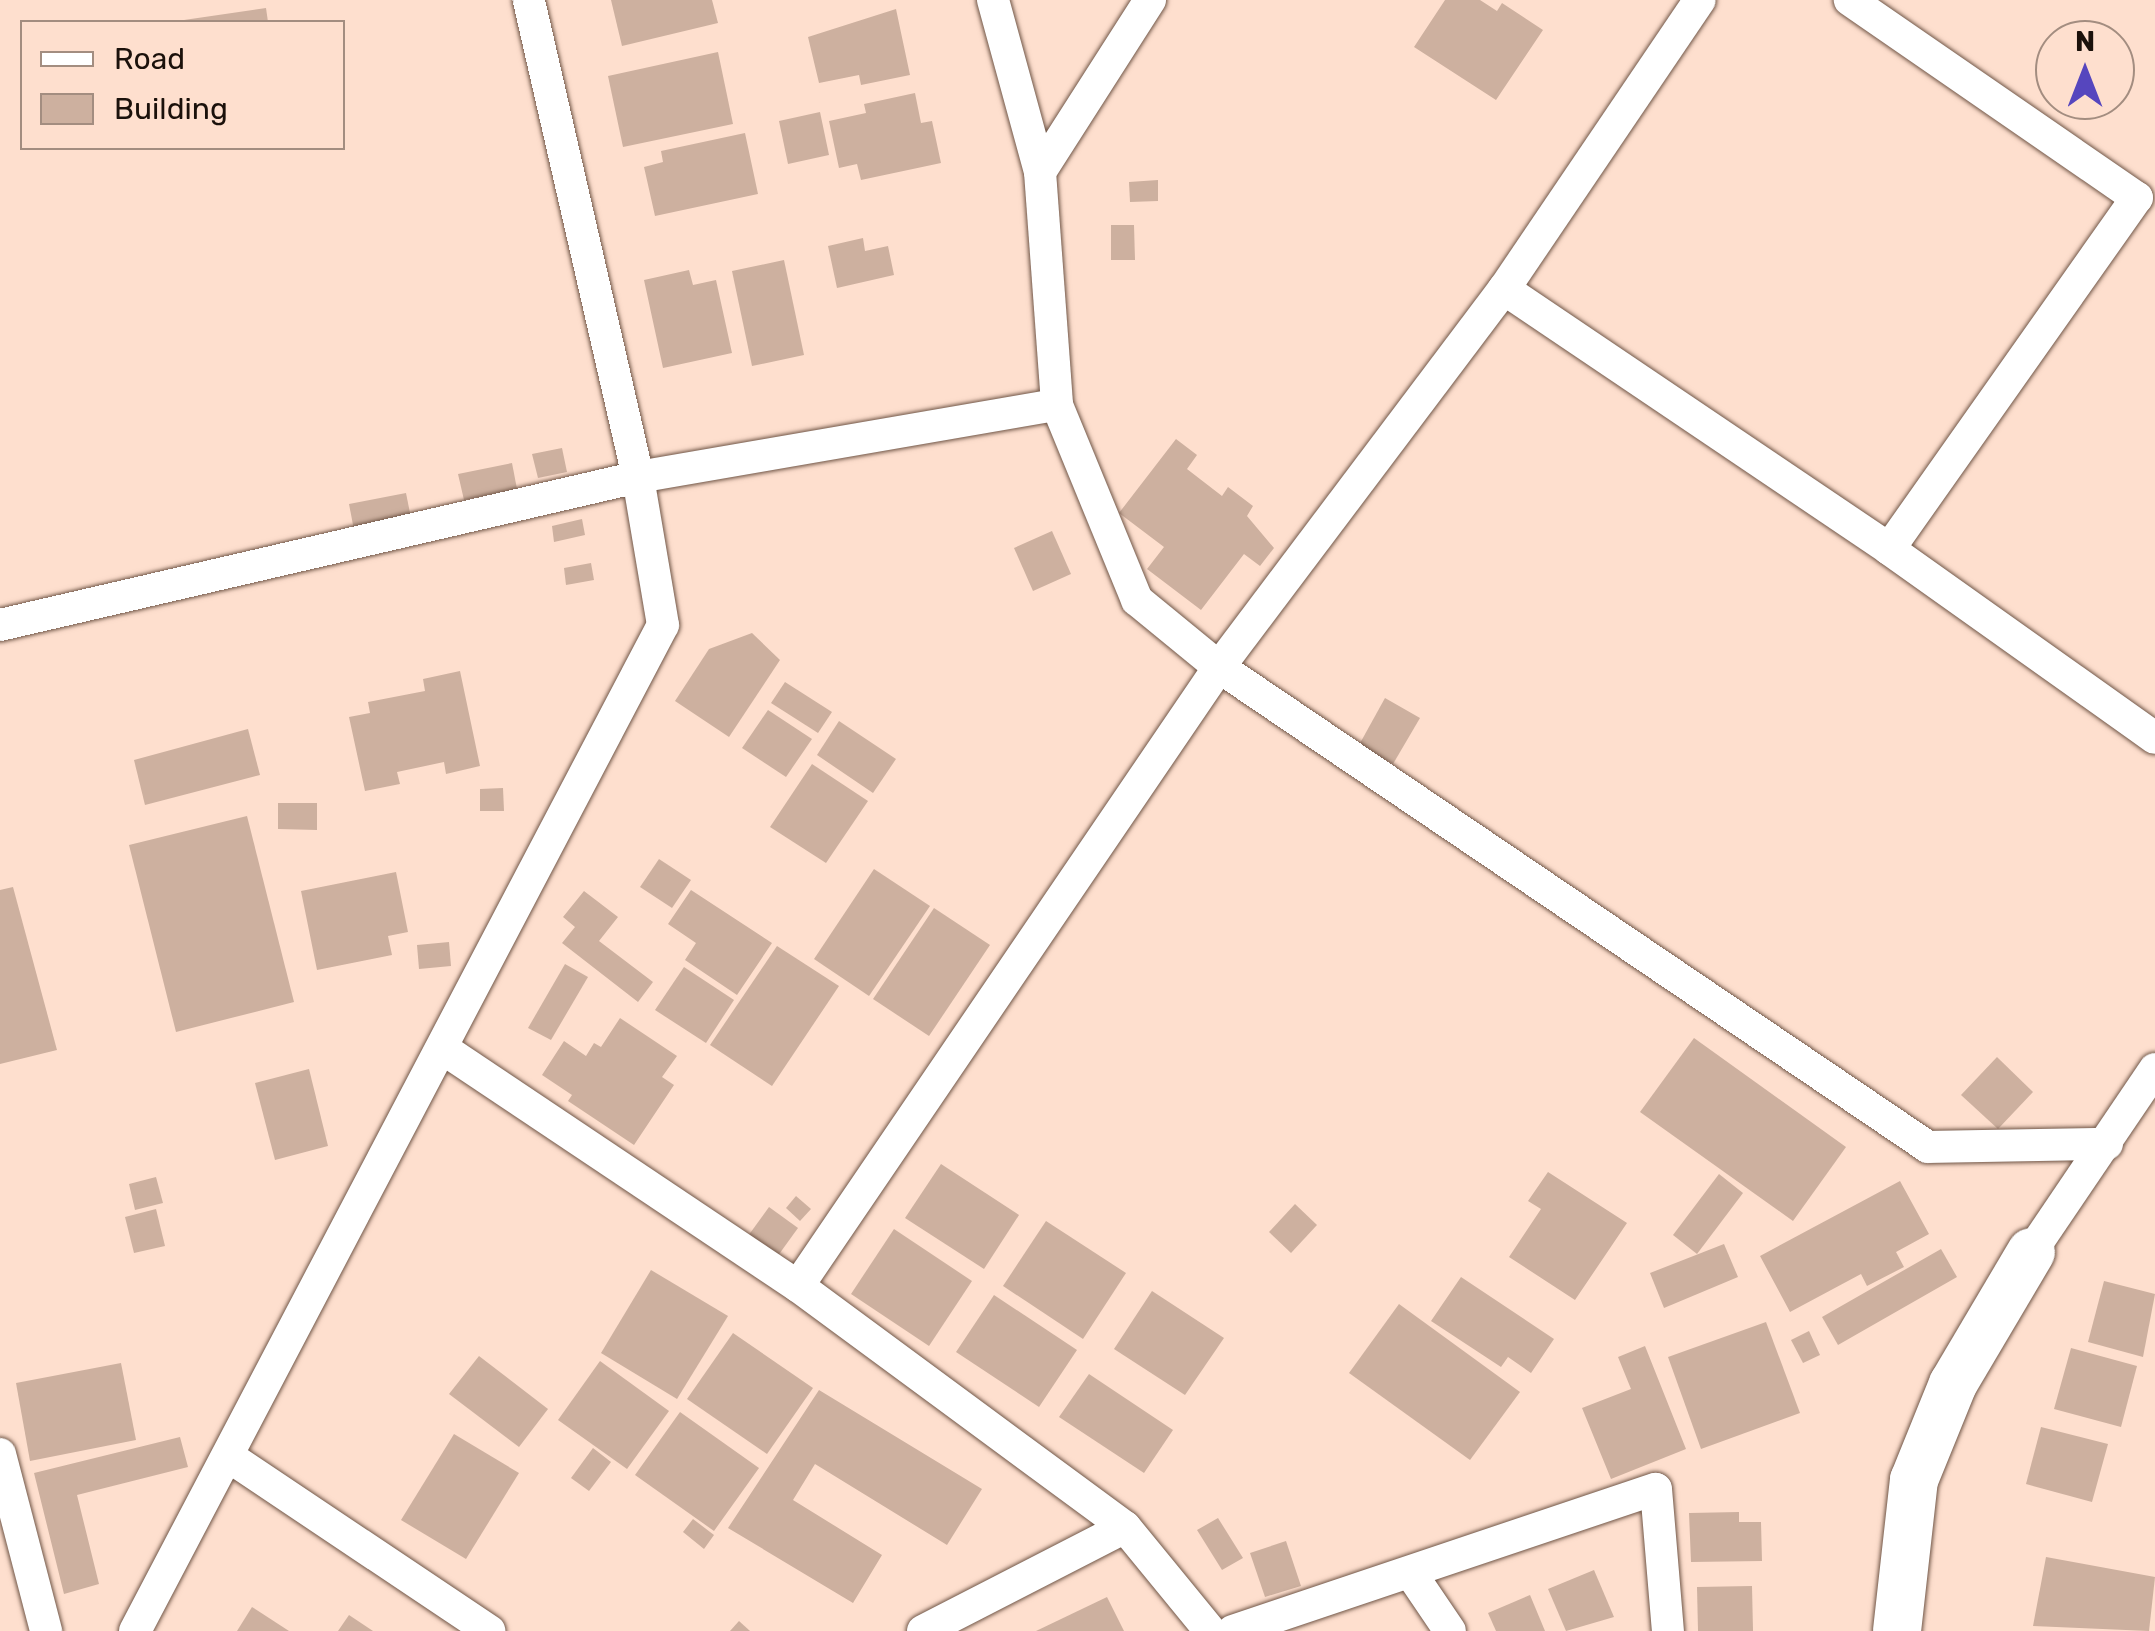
<!DOCTYPE html>
<style>
body{margin:0}
#map{position:relative;width:2155px;height:1631px;overflow:hidden;background:#fedfce;font-family:Rubik,sans-serif}
div>[style]{position:absolute}
.building>*{inset:0;background:#cdb09f}
.roads{filter:drop-shadow(0 0 2px #705647) drop-shadow(0 0 2px #705647)}
.street>*{height:32px;margin:-16px;padding:0 16px;transform-origin:16px;border-radius:16px;background:#fff}
.secondary>*{height:48px;margin:-24px;padding:0 24px;transform-origin:24px;border-radius:24px;background:#fff}
span{translate:-50% -50%;white-space:nowrap;text-align:center;line-height:1.15;-webkit-text-stroke:10px #fedfce;paint-order:stroke}
.legend{position:absolute;left:20px;top:20px;width:325px;height:130px;box-sizing:border-box;background:#fedfce;border:2px solid #a38d80;margin:0;padding:12px 18px;list-style:none;font-size:30px;color:#1b110b}
.legend li{display:flex;align-items:center;gap:20px;height:50px}
.legend b{width:50px;border:2px solid #a38d80}
.north{position:absolute;left:2035px;top:20px;width:100px;height:100px;box-sizing:border-box;background:#fedfce;border:2px solid #a38d80;border-radius:50%;rotate:0deg;font-size:28px;font-weight:700;line-height:40px;text-align:center;color:#1b110b}
.north::after{content:'';display:block;margin:auto;width:35px;height:45px;background:#5646be;clip-path:polygon(50% 0,100% 100%,50% 72%,0 100%)}
</style>
<div id="map">
<div class="building">
<i style="clip-path:polygon(611px 0,712px 0,718px 23px,622px 46px)"></i>
<i style="clip-path:polygon(1445px 0,1480px 0,1497px 11px,1502px 3px,1543px 30px,1496px 100px,1414px 47px)"></i>
<i style="clip-path:polygon(266px 8px,268px 22px,184px 22px,184px 20px)"></i>
<i style="clip-path:polygon(896px 9px,910px 75px,861px 85px,859px 75px,819px 83px,808px 37px)"></i>
<i style="clip-path:polygon(718px 52px,733px 124px,623px 147px,608px 76px)"></i>
<i style="clip-path:polygon(915px 93px,921px 123px,932px 121px,941px 163px,861px 180px,857px 164px,839px 168px,829px 121px,866px 113px,864px 104px)"></i>
<i style="clip-path:polygon(820px 112px,829px 155px,788px 164px,779px 121px)"></i>
<i style="clip-path:polygon(745px 133px,758px 194px,655px 216px,644px 167px,663px 162px,661px 151px)"></i>
<i style="clip-path:polygon(1158px 180px,1158px 201px,1130px 202px,1129px 182px)"></i>
<i style="clip-path:polygon(1111px 225px,1134px 225px,1135px 260px,1111px 260px)"></i>
<i style="clip-path:polygon(863px 238px,865px 251px,888px 246px,894px 275px,837px 288px,828px 246px)"></i>
<i style="clip-path:polygon(784px 260px,804px 355px,752px 366px,732px 271px)"></i>
<i style="clip-path:polygon(689px 270px,693px 285px,716px 280px,732px 353px,663px 368px,644px 280px)"></i>
<i style="clip-path:polygon(1176px 439px,1197px 455px,1187px 469px,1222px 496px,1228px 487px,1253px 506px,1247px 516px,1274px 548px,1260px 566px,1244px 554px,1201px 610px,1147px 569px,1164px 547px,1119px 513px)"></i>
<i style="clip-path:polygon(562px 448px,567px 472px,538px 478px,532px 454px)"></i>
<i style="clip-path:polygon(512px 463px,517px 489px,464px 500px,458px 474px)"></i>
<i style="clip-path:polygon(406px 493px,411px 518px,354px 530px,349px 504px)"></i>
<i style="clip-path:polygon(582px 519px,585px 535px,554px 542px,552px 526px)"></i>
<i style="clip-path:polygon(1052px 531px,1071px 574px,1033px 591px,1014px 548px)"></i>
<i style="clip-path:polygon(591px 563px,594px 580px,566px 585px,564px 568px)"></i>
<i style="clip-path:polygon(752px 633px,780px 660px,729px 737px,675px 701px,709px 649px)"></i>
<i style="clip-path:polygon(460px 671px,480px 766px,446px 774px,444px 762px,397px 772px,400px 784px,365px 791px,349px 717px,370px 713px,368px 702px,425px 691px,423px 679px)"></i>
<i style="clip-path:polygon(785px 682px,832px 712px,818px 733px,771px 703px)"></i>
<i style="clip-path:polygon(1385px 698px,1420px 718px,1393px 764px,1359px 745px)"></i>
<i style="clip-path:polygon(768px 710px,812px 739px,786px 777px,742px 748px)"></i>
<i style="clip-path:polygon(839px 721px,896px 759px,873px 793px,817px 755px)"></i>
<i style="clip-path:polygon(248px 729px,260px 775px,145px 805px,134px 760px)"></i>
<i style="clip-path:polygon(812px 764px,868px 801px,826px 863px,770px 827px)"></i>
<i style="clip-path:polygon(503px 788px,504px 811px,480px 811px,480px 789px)"></i>
<i style="clip-path:polygon(278px 803px,317px 803px,317px 830px,278px 829px)"></i>
<i style="clip-path:polygon(247px 816px,294px 1002px,176px 1032px,129px 845px)"></i>
<i style="clip-path:polygon(659px 859px,691px 880px,672px 908px,640px 887px)"></i>
<i style="clip-path:polygon(874px 869px,930px 906px,869px 996px,814px 959px)"></i>
<i style="clip-path:polygon(396px 872px,408px 932px,388px 936px,392px 955px,317px 970px,301px 891px)"></i>
<i style="clip-path:polygon(13px 887px,57px 1050px,0 1064px,0 890px)"></i>
<i style="clip-path:polygon(691px 890px,772px 943px,737px 995px,685px 960px,696px 943px,668px 924px)"></i>
<i style="clip-path:polygon(584px 891px,618px 917px,599px 941px,653px 982px,638px 1002px,562px 943px,575px 927px,563px 917px)"></i>
<i style="clip-path:polygon(934px 908px,990px 945px,929px 1036px,873px 999px)"></i>
<i style="clip-path:polygon(449px 942px,451px 966px,419px 969px,417px 945px)"></i>
<i style="clip-path:polygon(777px 946px,839px 986px,772px 1086px,710px 1045px)"></i>
<i style="clip-path:polygon(565px 964px,588px 977px,551px 1040px,528px 1028px)"></i>
<i style="clip-path:polygon(684px 967px,734px 1000px,706px 1043px,655px 1010px)"></i>
<i style="clip-path:polygon(620px 1018px,677px 1056px,662px 1077px,674px 1085px,634px 1145px,568px 1101px,572px 1095px,542px 1075px,564px 1041px,586px 1056px,594px 1043px,601px 1047px)"></i>
<i style="clip-path:polygon(1694px 1038px,1846px 1147px,1793px 1221px,1640px 1112px)"></i>
<i style="clip-path:polygon(1997px 1057px,2033px 1092px,1998px 1129px,1961px 1095px)"></i>
<i style="clip-path:polygon(309px 1069px,328px 1146px,275px 1160px,255px 1083px)"></i>
<i style="clip-path:polygon(941px 1164px,1019px 1215px,984px 1269px,905px 1218px)"></i>
<i style="clip-path:polygon(1548px 1172px,1627px 1223px,1575px 1300px,1509px 1257px,1541px 1209px,1528px 1201px)"></i>
<i style="clip-path:polygon(1719px 1174px,1743px 1193px,1697px 1254px,1673px 1235px)"></i>
<i style="clip-path:polygon(156px 1177px,163px 1203px,135px 1210px,129px 1184px)"></i>
<i style="clip-path:polygon(1900px 1181px,1929px 1234px,1896px 1252px,1904px 1267px,1867px 1286px,1861px 1274px,1790px 1312px,1760px 1256px)"></i>
<i style="clip-path:polygon(796px 1196px,811px 1209px,800px 1221px,786px 1208px)"></i>
<i style="clip-path:polygon(1295px 1204px,1317px 1225px,1291px 1253px,1269px 1232px)"></i>
<i style="clip-path:polygon(769px 1207px,798px 1228px,777px 1257px,748px 1236px)"></i>
<i style="clip-path:polygon(156px 1209px,165px 1246px,134px 1253px,125px 1217px)"></i>
<i style="clip-path:polygon(1046px 1221px,1126px 1273px,1083px 1339px,1003px 1286px)"></i>
<i style="clip-path:polygon(894px 1229px,972px 1281px,929px 1346px,851px 1294px)"></i>
<i style="clip-path:polygon(1724px 1244px,1738px 1277px,1664px 1308px,1650px 1273px)"></i>
<i style="clip-path:polygon(1941px 1249px,1957px 1277px,1838px 1345px,1822px 1317px)"></i>
<i style="clip-path:polygon(651px 1270px,728px 1316px,677px 1399px,601px 1353px)"></i>
<i style="clip-path:polygon(1461px 1277px,1554px 1339px,1531px 1373px,1508px 1357px,1501px 1367px,1431px 1321px)"></i>
<i style="clip-path:polygon(2104px 1281px,2155px 1294px,2143px 1357px,2088px 1342px)"></i>
<i style="clip-path:polygon(1152px 1291px,1224px 1338px,1185px 1395px,1114px 1349px)"></i>
<i style="clip-path:polygon(994px 1295px,1077px 1350px,1039px 1407px,956px 1352px)"></i>
<i style="clip-path:polygon(1399px 1304px,1520px 1392px,1470px 1460px,1349px 1373px)"></i>
<i style="clip-path:polygon(1766px 1322px,1800px 1413px,1701px 1449px,1668px 1357px)"></i>
<i style="clip-path:polygon(1809px 1331px,1820px 1355px,1803px 1363px,1791px 1340px)"></i>
<i style="clip-path:polygon(733px 1333px,813px 1388px,767px 1454px,687px 1399px)"></i>
<i style="clip-path:polygon(1645px 1346px,1686px 1449px,1611px 1479px,1582px 1408px,1631px 1389px,1618px 1357px)"></i>
<i style="clip-path:polygon(2071px 1348px,2137px 1366px,2121px 1427px,2054px 1409px)"></i>
<i style="clip-path:polygon(479px 1356px,548px 1409px,519px 1447px,449px 1394px)"></i>
<i style="clip-path:polygon(600px 1361px,669px 1411px,627px 1469px,558px 1420px)"></i>
<i style="clip-path:polygon(121px 1363px,136px 1440px,30px 1461px,16px 1383px)"></i>
<i style="clip-path:polygon(1089px 1374px,1173px 1430px,1144px 1473px,1059px 1417px)"></i>
<i style="clip-path:polygon(819px 1390px,982px 1489px,947px 1545px,815px 1464px,793px 1500px,882px 1555px,853px 1603px,728px 1528px)"></i>
<i style="clip-path:polygon(680px 1412px,759px 1468px,714px 1531px,635px 1475px)"></i>
<i style="clip-path:polygon(2041px 1427px,2108px 1444px,2092px 1502px,2026px 1484px)"></i>
<i style="clip-path:polygon(454px 1434px,519px 1473px,466px 1559px,401px 1520px)"></i>
<i style="clip-path:polygon(180px 1437px,188px 1467px,77px 1495px,99px 1584px,64px 1594px,34px 1473px)"></i>
<i style="clip-path:polygon(593px 1448px,611px 1462px,589px 1491px,571px 1478px)"></i>
<i style="clip-path:polygon(1739px 1512px,1739px 1522px,1761px 1522px,1762px 1561px,1691px 1562px,1689px 1513px)"></i>
<i style="clip-path:polygon(1218px 1518px,1243px 1558px,1222px 1570px,1197px 1530px)"></i>
<i style="clip-path:polygon(693px 1519px,714px 1535px,704px 1549px,683px 1532px)"></i>
<i style="clip-path:polygon(1286px 1541px,1301px 1586px,1265px 1597px,1250px 1553px)"></i>
<i style="clip-path:polygon(2046px 1557px,2155px 1577px,2149px 1631px,2033px 1626px)"></i>
<i style="clip-path:polygon(1594px 1570px,1614px 1617px,1566px 1631px,1548px 1589px)"></i>
<i style="clip-path:polygon(1752px 1586px,1753px 1631px,1698px 1631px,1697px 1587px)"></i>
<i style="clip-path:polygon(1530px 1595px,1545px 1631px,1496px 1631px,1488px 1613px)"></i>
<i style="clip-path:polygon(1107px 1597px,1124px 1631px,1036px 1631px)"></i>
<i style="clip-path:polygon(252px 1607px,289px 1631px,237px 1631px)"></i>
<i style="clip-path:polygon(349px 1615px,373px 1631px,338px 1631px)"></i>
<i style="clip-path:polygon(739px 1621px,750px 1631px,730px 1631px)"></i>
</div>
<div class="roads">
<div class="street">
<i style="left:993px;top:0;width:178px;rotate:74.7deg"></i>
<i style="left:1150px;top:0;width:204px;rotate:122.6deg"></i>
<i style="left:1040px;top:172px;width:234px;rotate:85.8deg"></i>
<i style="left:1057px;top:405px;width:211px;rotate:67.7deg"></i>
<i style="left:1137px;top:600px;width:106px;rotate:39.3deg"></i>
<i style="left:1219px;top:667px;width:856px;rotate:34.1deg"></i>
<i style="left:1928px;top:1147px;width:179px;rotate:-1deg"></i>
<i style="left:1504px;top:289px;width:465px;rotate:34deg"></i>
<i style="left:1889px;top:549px;width:430px;rotate:-54.8deg"></i>
<i style="left:2137px;top:198px;width:349px;rotate:-145.4deg"></i>
<i style="left:1889px;top:549px;width:326px;rotate:35.4deg"></i>
<i style="left:0;top:625px;width:655px;rotate:-13.06deg"></i>
<i style="left:638px;top:477px;width:425px;rotate:-9.8deg"></i>
<i style="left:442px;top:1048px;width:428px;rotate:33.8deg"></i>
<i style="left:798px;top:1286px;width:406px;rotate:36.4deg"></i>
<i style="left:1125px;top:1527px;width:134px;rotate:50.7deg"></i>
<i style="left:2031px;top:1252px;width:221px;rotate:-55.9deg"></i>
<i style="left:798px;top:1286px;width:749px;rotate:-55.78deg"></i>
<i style="left:1219px;top:667px;width:473px;rotate:-53deg"></i>
<i style="left:1504px;top:289px;width:349px;rotate:-55.9deg"></i>
<i style="left:0;top:1454px;width:183px;rotate:75.4deg"></i>
<i style="left:231px;top:1458px;width:311px;rotate:33.8deg"></i>
<i style="left:1410px;top:1572px;width:71px;rotate:55.9deg"></i>
<i style="left:135px;top:1631px;width:1136px;rotate:-62.31deg"></i>
<i style="left:663px;top:625px;width:150px;rotate:-99.6deg"></i>
<i style="left:638px;top:477px;width:489px;rotate:-102.9deg"></i>
<i style="left:923px;top:1631px;width:227px;rotate:-27.2deg"></i>
<i style="left:1233px;top:1631px;width:446px;rotate:-18.6deg"></i>
<i style="left:1656px;top:1489px;width:143px;rotate:85.2deg"></i>
</div>
<div class="secondary">
<i style="left:1897px;top:1631px;width:152px;rotate:-83.6deg"></i>
<i style="left:1914px;top:1480px;width:104px;rotate:-67.9deg"></i>
<i style="left:1953px;top:1384px;width:153px;rotate:-59.4deg"></i>
</div>
</div>
<ul class="legend">
<li><b style="height:12px;background:#fff"></b>Road</li>
<li><b style="height:28px;background:#cdb09f"></b>Building</li>
</ul>
<div class="north">N</div>
</div>
